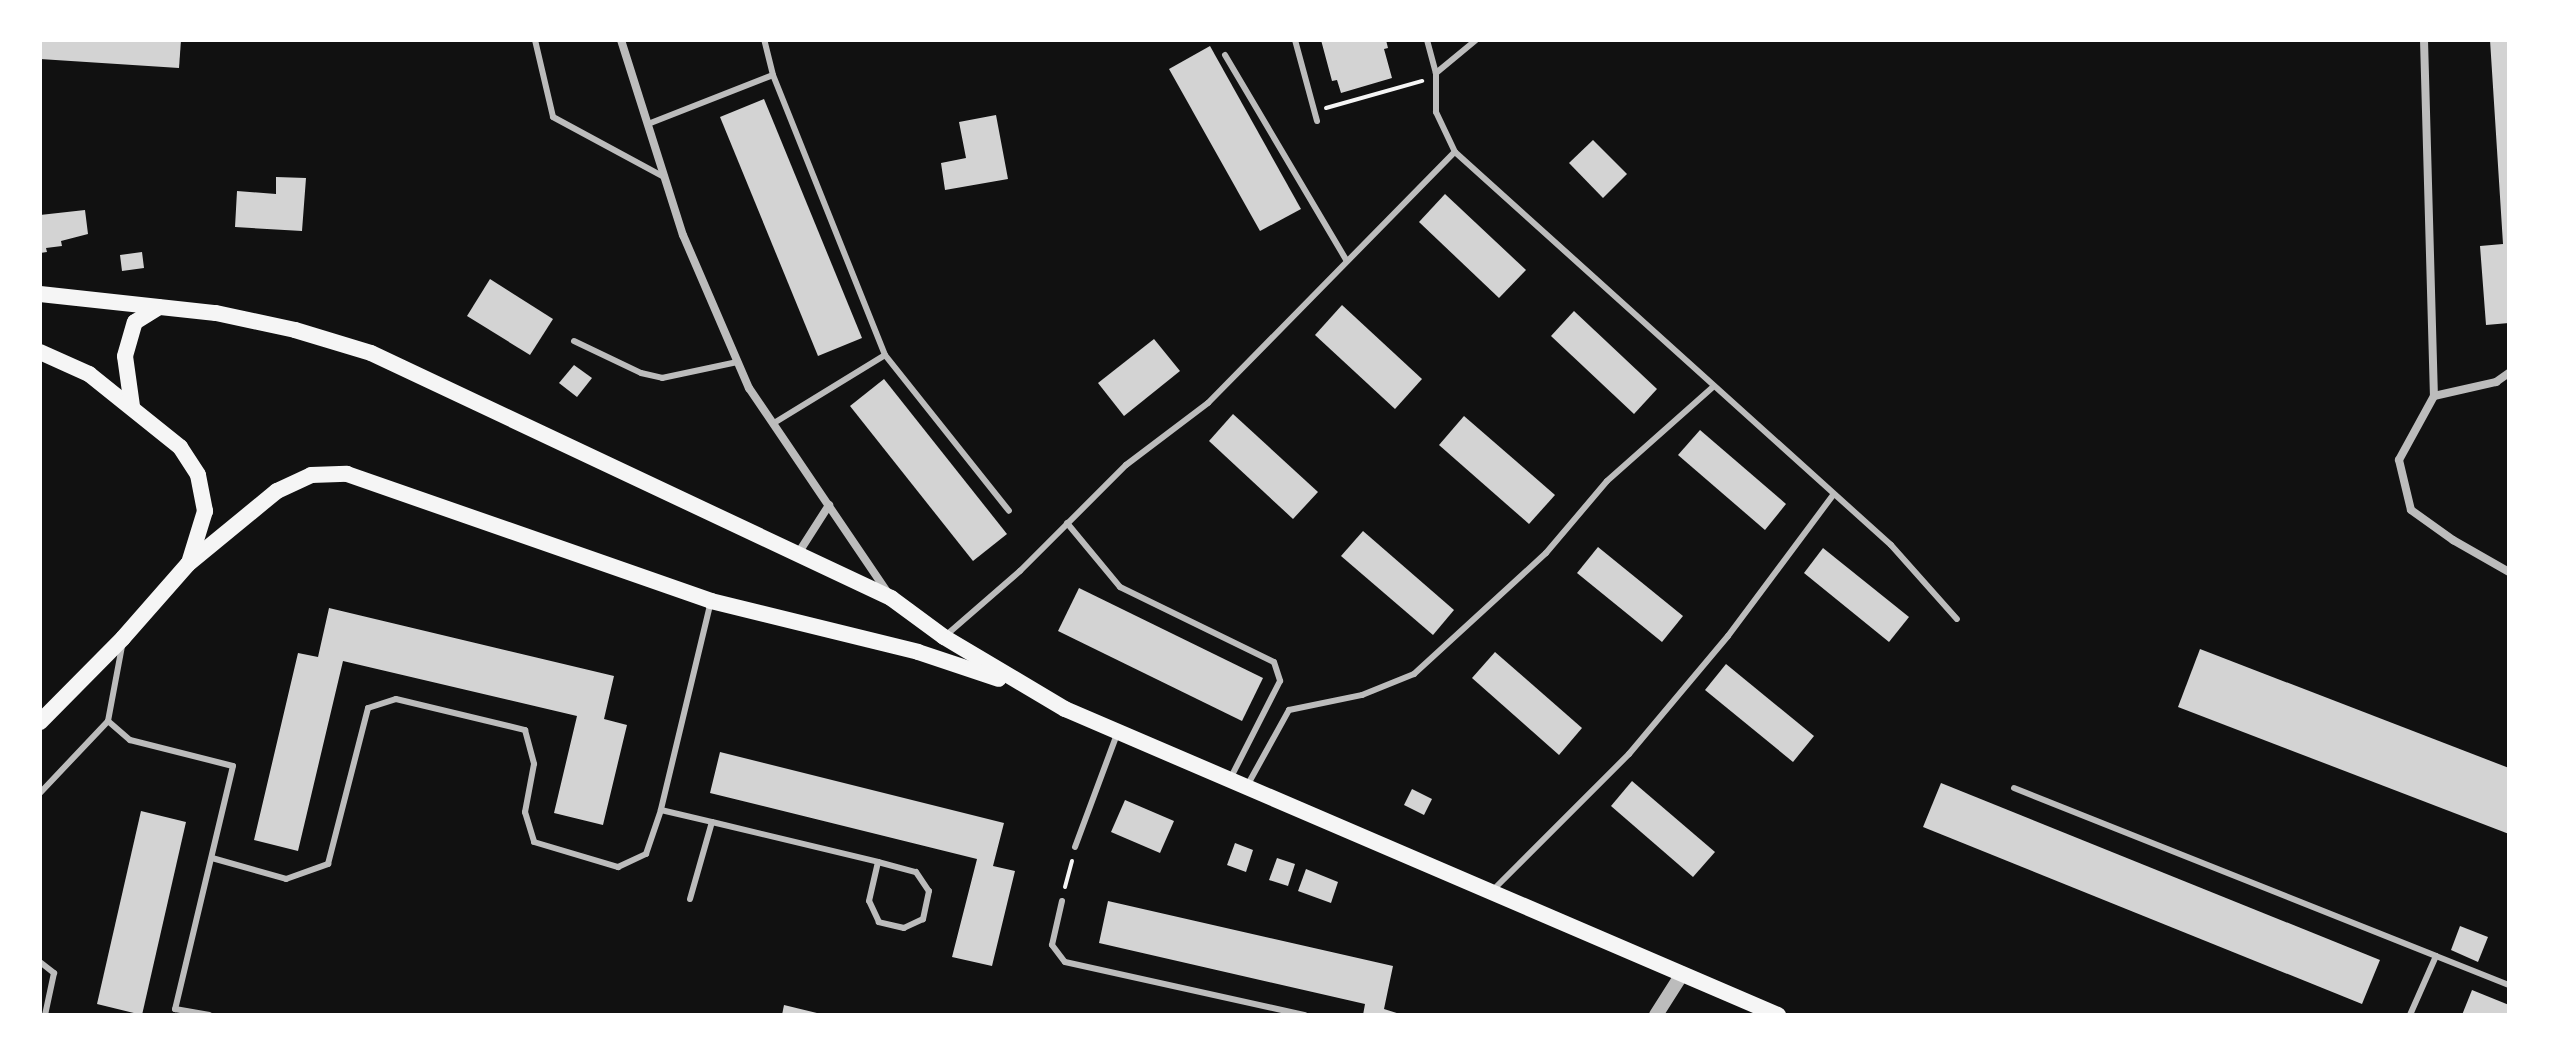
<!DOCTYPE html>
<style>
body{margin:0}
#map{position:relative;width:2549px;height:1055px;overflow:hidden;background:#111;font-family:"Noto Sans",sans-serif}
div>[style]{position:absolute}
.building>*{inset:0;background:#d3d3d3}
.path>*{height:4px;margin:-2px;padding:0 2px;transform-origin:2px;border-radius:2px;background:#f5f5f5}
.service>*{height:6px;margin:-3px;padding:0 3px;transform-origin:3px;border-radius:3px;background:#bcbcbc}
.minor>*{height:8px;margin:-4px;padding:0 4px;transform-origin:4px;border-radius:4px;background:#bcbcbc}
.tertiary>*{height:14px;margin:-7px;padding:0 7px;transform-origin:7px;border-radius:7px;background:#bcbcbc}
.secondary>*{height:16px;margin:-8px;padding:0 8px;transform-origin:8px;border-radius:8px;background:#f5f5f5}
span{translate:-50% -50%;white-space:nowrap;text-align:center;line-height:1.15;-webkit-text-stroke:6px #fff;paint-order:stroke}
.frame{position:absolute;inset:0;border:42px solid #fff;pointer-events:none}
</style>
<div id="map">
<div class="building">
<i style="clip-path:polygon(40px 40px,181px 40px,179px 68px,40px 59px)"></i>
<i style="clip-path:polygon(1321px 40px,1386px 40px,1388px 48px,1384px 49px,1392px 78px,1341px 93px,1337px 80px,1332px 81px)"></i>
<i style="clip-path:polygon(2490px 40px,2509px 40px,2509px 323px,2486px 325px,2480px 246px,2503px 244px)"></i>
<i style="clip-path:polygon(1210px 46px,1301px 209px,1260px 231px,1169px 69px)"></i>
<i style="clip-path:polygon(764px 99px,862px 338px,818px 356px,720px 117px)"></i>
<i style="clip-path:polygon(996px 115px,1008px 179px,945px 190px,941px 163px,966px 158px,959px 122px)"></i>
<i style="clip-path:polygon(1593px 140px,1627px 174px,1603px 198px,1569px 163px)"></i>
<i style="clip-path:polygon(276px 177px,306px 178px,302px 231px,235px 227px,237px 191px,276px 194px)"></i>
<i style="clip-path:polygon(1445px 194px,1526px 270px,1499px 298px,1419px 222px)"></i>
<i style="clip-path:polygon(85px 210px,88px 234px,61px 241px,62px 246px,46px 248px,47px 252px,40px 253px,40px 215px)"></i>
<i style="clip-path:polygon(142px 252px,144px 268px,122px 271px,120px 255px)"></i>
<i style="clip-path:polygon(490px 279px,553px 319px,530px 355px,467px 316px)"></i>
<i style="clip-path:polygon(1342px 305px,1422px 379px,1395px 409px,1315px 335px)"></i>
<i style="clip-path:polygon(1574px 311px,1657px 389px,1634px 414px,1551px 336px)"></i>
<i style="clip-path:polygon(1154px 339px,1180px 371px,1124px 416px,1098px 383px)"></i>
<i style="clip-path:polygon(574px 365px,592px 378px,577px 397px,559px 383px)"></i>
<i style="clip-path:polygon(884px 379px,1007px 534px,973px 561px,850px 406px)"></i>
<i style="clip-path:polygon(1233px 414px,1318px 492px,1293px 519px,1209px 441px)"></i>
<i style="clip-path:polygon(1464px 416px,1555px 495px,1529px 524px,1439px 445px)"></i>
<i style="clip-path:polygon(1700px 430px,1786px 504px,1765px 530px,1678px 455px)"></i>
<i style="clip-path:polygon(1363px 531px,1454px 610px,1433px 635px,1341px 556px)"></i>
<i style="clip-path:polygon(1598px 547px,1683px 616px,1662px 642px,1577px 573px)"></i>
<i style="clip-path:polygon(1823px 548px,1909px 617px,1889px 642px,1804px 573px)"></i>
<i style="clip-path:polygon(1079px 588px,1263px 678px,1242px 721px,1058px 631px)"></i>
<i style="clip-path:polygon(329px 608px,614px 676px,604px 719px,627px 725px,603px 825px,554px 813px,577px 716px,343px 661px,298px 851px,254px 840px,298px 653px,318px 657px)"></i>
<i style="clip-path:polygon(2200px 649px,2509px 768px,2509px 834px,2178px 707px)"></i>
<i style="clip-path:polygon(1495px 652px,1582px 728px,1559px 755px,1472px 678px)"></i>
<i style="clip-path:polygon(1726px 664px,1814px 736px,1793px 762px,1705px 690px)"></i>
<i style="clip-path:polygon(720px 752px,1004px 823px,993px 866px,1015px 871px,992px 966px,952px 957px,977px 859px,710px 793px)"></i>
<i style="clip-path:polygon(1632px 781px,1715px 852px,1693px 877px,1611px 806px)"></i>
<i style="clip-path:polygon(1941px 783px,2380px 960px,2362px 1004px,1923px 827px)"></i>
<i style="clip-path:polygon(1412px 789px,1432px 799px,1424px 815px,1404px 805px)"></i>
<i style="clip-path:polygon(1125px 800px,1174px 821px,1160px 853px,1111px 832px)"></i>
<i style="clip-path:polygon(141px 811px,186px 822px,142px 1015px,97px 1004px)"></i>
<i style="clip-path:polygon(1235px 843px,1253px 850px,1246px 872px,1227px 865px)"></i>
<i style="clip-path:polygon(1277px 858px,1295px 864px,1288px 886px,1269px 880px)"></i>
<i style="clip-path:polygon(1306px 869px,1338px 882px,1331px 903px,1298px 891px)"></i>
<i style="clip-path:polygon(1108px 901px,1393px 966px,1384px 1009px,1403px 1015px,1363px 1015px,1365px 1004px,1099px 943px)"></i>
<i style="clip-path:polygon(2460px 926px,2488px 937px,2478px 962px,2451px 950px)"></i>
<i style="clip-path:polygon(2472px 990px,2509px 1005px,2509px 1015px,2462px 1015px)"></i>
<i style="clip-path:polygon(784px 1005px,821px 1014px,821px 1015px,782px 1015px)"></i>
</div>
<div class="path">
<i style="left:1326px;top:108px;width:100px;rotate:-15.7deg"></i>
<i style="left:1065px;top:887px;width:27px;rotate:-75deg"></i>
</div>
<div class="service">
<i style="left:535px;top:40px;width:79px;rotate:76.8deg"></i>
<i style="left:553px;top:117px;width:126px;rotate:28.4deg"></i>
<i style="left:1295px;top:40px;width:84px;rotate:74.8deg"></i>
<i style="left:1427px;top:40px;width:34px;rotate:75deg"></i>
<i style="left:1476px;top:40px;width:52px;rotate:140.5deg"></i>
<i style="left:1436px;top:73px;width:39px;rotate:90deg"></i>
<i style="left:1436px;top:112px;width:44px;rotate:64.6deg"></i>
<i style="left:1455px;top:152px;width:587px;rotate:42.03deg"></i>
<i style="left:1891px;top:545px;width:99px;rotate:48.3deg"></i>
<i style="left:1225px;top:55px;width:238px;rotate:59.4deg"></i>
<i style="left:773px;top:75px;width:302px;rotate:68.2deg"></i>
<i style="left:885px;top:355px;width:199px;rotate:51.5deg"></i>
<i style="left:648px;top:124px;width:134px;rotate:-21.4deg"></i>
<i style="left:773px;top:75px;width:36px;rotate:-104deg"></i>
<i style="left:574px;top:341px;width:74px;rotate:25.5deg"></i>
<i style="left:641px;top:373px;width:22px;rotate:13deg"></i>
<i style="left:662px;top:378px;width:77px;rotate:-12deg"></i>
<i style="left:774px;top:423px;width:130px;rotate:-31.5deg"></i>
<i style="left:1067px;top:523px;width:83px;rotate:50.4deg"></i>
<i style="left:1120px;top:587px;width:171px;rotate:26deg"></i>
<i style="left:1274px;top:662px;width:20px;rotate:72deg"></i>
<i style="left:1280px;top:681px;width:110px;rotate:117deg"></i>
<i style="left:711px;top:601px;width:215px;rotate:103.5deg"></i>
<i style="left:661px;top:810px;width:52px;rotate:13.2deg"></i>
<i style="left:712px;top:822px;width:171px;rotate:13.5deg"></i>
<i style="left:878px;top:862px;width:39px;rotate:15deg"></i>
<i style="left:916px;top:872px;width:23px;rotate:56deg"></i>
<i style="left:929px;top:891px;width:29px;rotate:102deg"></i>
<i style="left:923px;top:919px;width:21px;rotate:155deg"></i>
<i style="left:904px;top:928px;width:26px;rotate:-167deg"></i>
<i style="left:879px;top:922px;width:23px;rotate:-115deg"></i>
<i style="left:869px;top:901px;width:40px;rotate:-77deg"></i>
<i style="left:944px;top:637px;width:101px;rotate:-41deg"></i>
<i style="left:1020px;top:571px;width:150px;rotate:-45deg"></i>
<i style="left:1126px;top:465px;width:103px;rotate:-37.1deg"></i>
<i style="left:1208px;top:403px;width:352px;rotate:-45.5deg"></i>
<i style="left:108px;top:721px;width:29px;rotate:41deg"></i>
<i style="left:130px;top:740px;width:106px;rotate:14.2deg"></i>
<i style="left:233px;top:766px;width:250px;rotate:103.4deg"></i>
<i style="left:175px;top:1009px;width:35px;rotate:10deg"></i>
<i style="left:1247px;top:786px;width:87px;rotate:-61.1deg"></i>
<i style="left:1289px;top:710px;width:75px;rotate:-11.6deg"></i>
<i style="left:1362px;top:695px;width:56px;rotate:-22deg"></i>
<i style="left:1414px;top:674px;width:179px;rotate:-42.5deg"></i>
<i style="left:1546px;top:553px;width:94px;rotate:-49.7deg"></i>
<i style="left:1607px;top:481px;width:142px;rotate:-41.6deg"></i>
<i style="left:2014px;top:788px;width:454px;rotate:21.7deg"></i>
<i style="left:2436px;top:956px;width:64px;rotate:113.8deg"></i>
<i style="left:40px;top:793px;width:99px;rotate:-46.6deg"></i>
<i style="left:108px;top:721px;width:76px;rotate:-79.4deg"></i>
<i style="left:1075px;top:847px;width:121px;rotate:-69.6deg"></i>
<i style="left:212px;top:858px;width:77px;rotate:15.8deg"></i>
<i style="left:286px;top:879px;width:45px;rotate:-19.7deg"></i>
<i style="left:328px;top:864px;width:161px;rotate:-75.6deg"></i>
<i style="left:368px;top:708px;width:29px;rotate:-18deg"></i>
<i style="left:396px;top:699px;width:133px;rotate:13.5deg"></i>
<i style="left:525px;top:730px;width:35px;rotate:75deg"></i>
<i style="left:534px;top:764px;width:49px;rotate:100.6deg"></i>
<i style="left:525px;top:812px;width:31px;rotate:73deg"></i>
<i style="left:534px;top:842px;width:88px;rotate:16.6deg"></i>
<i style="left:618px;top:867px;width:31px;rotate:-25deg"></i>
<i style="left:646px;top:854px;width:46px;rotate:-71.2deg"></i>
<i style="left:1494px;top:889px;width:191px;rotate:-45deg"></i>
<i style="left:1629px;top:754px;width:154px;rotate:-50deg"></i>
<i style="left:1728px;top:636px;width:176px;rotate:-53.3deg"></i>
<i style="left:690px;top:899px;width:80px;rotate:-74.1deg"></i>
<i style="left:1062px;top:901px;width:45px;rotate:102.8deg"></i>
<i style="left:1052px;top:945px;width:21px;rotate:53deg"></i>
<i style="left:1065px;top:962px;width:246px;rotate:12.5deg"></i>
<i style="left:2436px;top:956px;width:79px;rotate:21.7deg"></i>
<i style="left:40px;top:962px;width:18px;rotate:38deg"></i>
<i style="left:54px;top:973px;width:43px;rotate:102.1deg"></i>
</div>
<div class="minor">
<i style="left:621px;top:40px;width:205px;rotate:72.4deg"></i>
<i style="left:683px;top:235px;width:167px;rotate:66.7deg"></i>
<i style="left:749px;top:388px;width:248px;rotate:55.9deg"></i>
<i style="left:2424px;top:40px;width:356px;rotate:88.4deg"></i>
<i style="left:2434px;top:396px;width:73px;rotate:118.7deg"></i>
<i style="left:2399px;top:460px;width:51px;rotate:76.5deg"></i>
<i style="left:2411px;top:510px;width:52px;rotate:35.5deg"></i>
<i style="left:2453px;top:540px;width:64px;rotate:29.7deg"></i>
<i style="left:2434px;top:396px;width:64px;rotate:-12.7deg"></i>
<i style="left:2496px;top:382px;width:16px;rotate:-35deg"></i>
<i style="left:799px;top:552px;width:56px;rotate:-57.4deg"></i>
</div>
<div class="tertiary">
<i style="left:1656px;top:1015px;width:49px;rotate:-57.6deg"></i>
</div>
<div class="secondary">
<i style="left:40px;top:294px;width:177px;rotate:6.2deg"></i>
<i style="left:216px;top:313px;width:81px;rotate:12.1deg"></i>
<i style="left:295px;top:330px;width:79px;rotate:16.8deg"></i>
<i style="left:371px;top:353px;width:575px;rotate:25.23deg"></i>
<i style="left:891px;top:598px;width:66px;rotate:36.3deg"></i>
<i style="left:944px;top:637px;width:141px;rotate:30.8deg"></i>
<i style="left:1065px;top:709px;width:776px;rotate:23.23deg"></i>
<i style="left:40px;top:352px;width:54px;rotate:24.2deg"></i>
<i style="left:89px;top:374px;width:117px;rotate:38.7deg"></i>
<i style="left:180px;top:447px;width:33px;rotate:57deg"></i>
<i style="left:198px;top:475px;width:37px;rotate:79deg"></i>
<i style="left:205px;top:511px;width:54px;rotate:107.1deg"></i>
<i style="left:132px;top:406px;width:50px;rotate:-98deg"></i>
<i style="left:125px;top:356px;width:35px;rotate:-74deg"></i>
<i style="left:135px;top:322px;width:28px;rotate:-32deg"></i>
<i style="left:40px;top:722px;width:118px;rotate:-45.3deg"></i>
<i style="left:123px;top:638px;width:98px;rotate:-48.7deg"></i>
<i style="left:188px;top:564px;width:115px;rotate:-39.4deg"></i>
<i style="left:277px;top:491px;width:38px;rotate:-25deg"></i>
<i style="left:311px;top:475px;width:36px;rotate:-2deg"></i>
<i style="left:347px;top:474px;width:386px;rotate:19.2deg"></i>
<i style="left:711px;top:601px;width:213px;rotate:13.8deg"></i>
<i style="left:918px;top:652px;width:85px;rotate:18.4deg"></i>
</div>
<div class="frame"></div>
</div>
